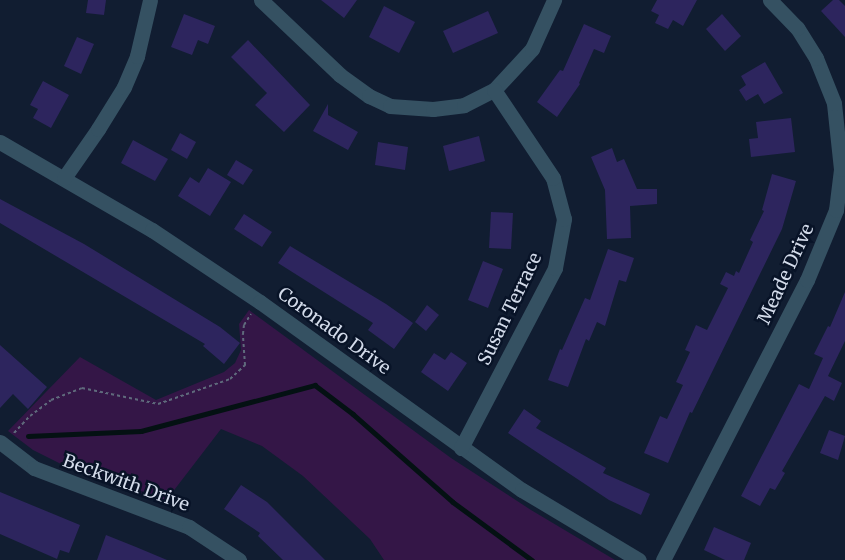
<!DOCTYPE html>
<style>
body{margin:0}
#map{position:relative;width:845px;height:560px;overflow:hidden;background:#111d31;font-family:Merriweather,serif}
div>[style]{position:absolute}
.green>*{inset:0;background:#341647}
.stream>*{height:4.5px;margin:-2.25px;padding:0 2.25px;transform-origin:2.25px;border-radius:2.25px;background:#041113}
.building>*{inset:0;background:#2d255e}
.path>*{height:2px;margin-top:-1px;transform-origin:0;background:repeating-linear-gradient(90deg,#5f6a7c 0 3px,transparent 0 6px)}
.street>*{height:15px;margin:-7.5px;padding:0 7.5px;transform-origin:7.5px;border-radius:7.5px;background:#355162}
span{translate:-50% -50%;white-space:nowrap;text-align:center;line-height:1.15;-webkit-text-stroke:5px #081327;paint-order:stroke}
.street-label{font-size:18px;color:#d3dbea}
</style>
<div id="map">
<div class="green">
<i style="clip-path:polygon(249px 310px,451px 458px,531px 510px,615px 560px,384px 560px,370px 539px,303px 476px,262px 446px,221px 429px,165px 502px,65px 466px,33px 450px,8px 431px,80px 357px,156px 400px,224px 372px,235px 363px,241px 350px,239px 324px)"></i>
</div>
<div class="stream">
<i style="left:28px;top:436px;width:113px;rotate:-2.5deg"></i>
<i style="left:141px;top:431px;width:180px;rotate:-14.8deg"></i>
<i style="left:315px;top:385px;width:48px;rotate:37.3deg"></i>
<i style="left:353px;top:414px;width:133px;rotate:41.3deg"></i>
<i style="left:453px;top:502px;width:98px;rotate:36.3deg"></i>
</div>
<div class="building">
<i style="clip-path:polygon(88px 0,106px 0,104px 15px,86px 13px)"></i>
<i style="clip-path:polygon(321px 0,357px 0,344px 18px)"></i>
<i style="clip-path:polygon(657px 0,697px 0,683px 26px,673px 20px,668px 29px,655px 23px,659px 15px,651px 11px)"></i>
<i style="clip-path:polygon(833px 0,839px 0,845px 6px,845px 37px,821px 11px)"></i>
<i style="clip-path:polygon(384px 6px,415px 22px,399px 53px,369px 37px)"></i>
<i style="clip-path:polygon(488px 11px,498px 33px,453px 53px,443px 31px)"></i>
<i style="clip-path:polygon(184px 14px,215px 26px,208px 44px,198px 40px,192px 55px,171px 47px)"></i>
<i style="clip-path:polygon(722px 14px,741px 36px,725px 51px,706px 29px)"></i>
<i style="clip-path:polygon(584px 24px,611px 36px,604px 53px,594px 49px,579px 83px,580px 84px,557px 117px,537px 102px,560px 70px,563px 71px)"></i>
<i style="clip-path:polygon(77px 37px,94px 44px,81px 74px,64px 66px)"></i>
<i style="clip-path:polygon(248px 40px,310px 105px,284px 132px,255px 105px,267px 93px,231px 57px)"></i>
<i style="clip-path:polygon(765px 62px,783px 93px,764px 104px,758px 94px,746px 101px,739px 90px,746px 85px,741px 76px)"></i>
<i style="clip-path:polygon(43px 81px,69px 95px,51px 128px,33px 118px,38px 109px,30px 105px)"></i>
<i style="clip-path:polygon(328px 104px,328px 115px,358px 132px,348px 150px,313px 131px)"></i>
<i style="clip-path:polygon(791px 118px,795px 152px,751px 157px,749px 139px,758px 138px,756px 122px)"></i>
<i style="clip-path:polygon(180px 133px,196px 142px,187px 159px,171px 150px)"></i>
<i style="clip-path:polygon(479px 136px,485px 161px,449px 171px,443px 146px)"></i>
<i style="clip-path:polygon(133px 140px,168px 159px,155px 181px,121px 163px)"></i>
<i style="clip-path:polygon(378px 142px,408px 147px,405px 170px,375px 165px)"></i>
<i style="clip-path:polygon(612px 148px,617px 162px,624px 159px,637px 189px,657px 189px,657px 204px,630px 206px,631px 238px,607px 239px,605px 190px,591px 157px)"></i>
<i style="clip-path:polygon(236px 160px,253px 170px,243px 185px,227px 175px)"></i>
<i style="clip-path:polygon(208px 168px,231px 182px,210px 216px,178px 196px,190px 177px,199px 183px)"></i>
<i style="clip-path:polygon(772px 174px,796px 181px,782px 229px,692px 413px,690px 412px,668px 463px,644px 453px,660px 416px,667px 419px,683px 385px,676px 382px,690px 352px,685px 350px,696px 325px,707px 330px,728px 288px,720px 284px,726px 272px,734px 276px,736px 271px,739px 273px,753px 242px,750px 240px,764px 211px,762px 210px)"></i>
<i style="clip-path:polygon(0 199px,84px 244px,220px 327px,240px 343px,224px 364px,203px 346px,205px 344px,0 223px)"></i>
<i style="clip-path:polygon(491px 212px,513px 213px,511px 249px,489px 248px)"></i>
<i style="clip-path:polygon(244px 214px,272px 232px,262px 247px,234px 229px)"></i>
<i style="clip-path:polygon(290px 246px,386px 304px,413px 323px,394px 349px,368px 330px,373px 323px,278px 263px)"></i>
<i style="clip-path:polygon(608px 249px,634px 258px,626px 282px,619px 280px,605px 326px,597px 322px,589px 341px,586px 339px,568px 387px,548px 380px,560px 349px,562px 350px,585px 298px,590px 300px)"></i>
<i style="clip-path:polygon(483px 261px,503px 269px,488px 308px,468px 300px)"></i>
<i style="clip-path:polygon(845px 292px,845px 341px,828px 376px,842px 383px,834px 401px,825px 396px,782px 471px,785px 473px,775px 490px,770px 488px,760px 506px,741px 496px,799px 384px,809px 389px,823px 358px,814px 354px,828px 326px,830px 327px)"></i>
<i style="clip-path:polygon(427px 305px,439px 315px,426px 331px,415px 322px)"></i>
<i style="clip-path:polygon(0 345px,47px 387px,28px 409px,13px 394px,0 408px)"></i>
<i style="clip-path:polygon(451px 352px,467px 363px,448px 391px,421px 372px,434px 353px,445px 360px)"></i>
<i style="clip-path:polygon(524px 409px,541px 421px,536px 428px,606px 468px,603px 473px,650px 494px,641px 515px,609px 500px,508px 433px)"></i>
<i style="clip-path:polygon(829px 430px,845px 436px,838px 460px,820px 453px)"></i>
<i style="clip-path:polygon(241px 485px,267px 502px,325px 560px,283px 560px,258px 536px,260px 533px,224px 509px)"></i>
<i style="clip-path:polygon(0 492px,80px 525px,69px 553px,60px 550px,57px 559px,0 534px)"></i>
<i style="clip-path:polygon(714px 527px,751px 543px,744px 560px,725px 560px,704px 550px)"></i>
<i style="clip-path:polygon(106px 535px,136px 547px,167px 560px,97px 560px)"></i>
</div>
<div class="path">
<i style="left:14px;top:433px;width:23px;rotate:-47deg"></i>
<i style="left:30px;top:416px;width:26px;rotate:-37deg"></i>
<i style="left:51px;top:400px;width:33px;rotate:-21deg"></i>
<i style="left:82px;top:388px;width:78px;rotate:11.9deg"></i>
<i style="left:158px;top:404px;width:76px;rotate:-19.1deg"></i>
<i style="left:230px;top:379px;width:21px;rotate:-43deg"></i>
<i style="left:245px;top:365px;width:31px;rotate:-94deg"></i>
<i style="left:243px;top:334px;width:9px;rotate:-84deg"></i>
<i style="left:244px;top:325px;width:13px;rotate:-58deg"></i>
</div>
<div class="street">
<i style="left:261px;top:0;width:109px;rotate:43.5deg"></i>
<i style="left:340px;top:75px;width:36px;rotate:36deg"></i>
<i style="left:369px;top:96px;width:23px;rotate:25deg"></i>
<i style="left:390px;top:106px;width:43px;rotate:4deg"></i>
<i style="left:433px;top:109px;width:31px;rotate:-7deg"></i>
<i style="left:464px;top:105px;width:34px;rotate:-27deg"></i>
<i style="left:494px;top:90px;width:56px;rotate:-47.2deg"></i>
<i style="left:532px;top:49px;width:54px;rotate:-65.8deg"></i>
<i style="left:0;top:142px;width:176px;rotate:30.1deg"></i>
<i style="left:152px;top:230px;width:130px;rotate:33.7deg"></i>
<i style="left:260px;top:302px;width:322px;rotate:35.7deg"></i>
<i style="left:522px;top:490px;width:136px;rotate:30.9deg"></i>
<i style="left:64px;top:178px;width:60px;rotate:-55.2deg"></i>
<i style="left:98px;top:129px;width:49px;rotate:-58.2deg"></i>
<i style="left:124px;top:87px;width:34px;rotate:-67deg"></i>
<i style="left:137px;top:56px;width:57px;rotate:-76.9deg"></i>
<i style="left:0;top:442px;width:43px;rotate:37.4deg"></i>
<i style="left:34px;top:468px;width:166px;rotate:20.8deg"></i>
<i style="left:189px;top:527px;width:60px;rotate:33.4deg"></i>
<i style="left:461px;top:448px;width:203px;rotate:-62.4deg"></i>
<i style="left:555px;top:268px;width:50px;rotate:-79.6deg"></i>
<i style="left:564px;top:219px;width:42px;rotate:-105deg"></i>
<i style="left:553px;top:178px;width:106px;rotate:-123.8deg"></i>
<i style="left:663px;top:560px;width:315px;rotate:-62.8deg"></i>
<i style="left:807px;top:280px;width:76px;rotate:-67.5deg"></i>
<i style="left:836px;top:210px;width:41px;rotate:-83deg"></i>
<i style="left:841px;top:169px;width:66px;rotate:-96.1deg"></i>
<i style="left:834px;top:103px;width:48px;rotate:-111.8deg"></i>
<i style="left:816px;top:58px;width:36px;rotate:-122deg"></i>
<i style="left:797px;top:28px;width:39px;rotate:-134deg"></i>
</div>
<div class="street-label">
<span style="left:786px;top:274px;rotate:-65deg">Meade Drive</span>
<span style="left:510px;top:309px;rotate:-64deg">Susan Terrace</span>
<span style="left:334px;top:331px;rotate:36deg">Coronado Drive</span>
<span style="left:126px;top:483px;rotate:20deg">Beckwith Drive</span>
</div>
</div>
